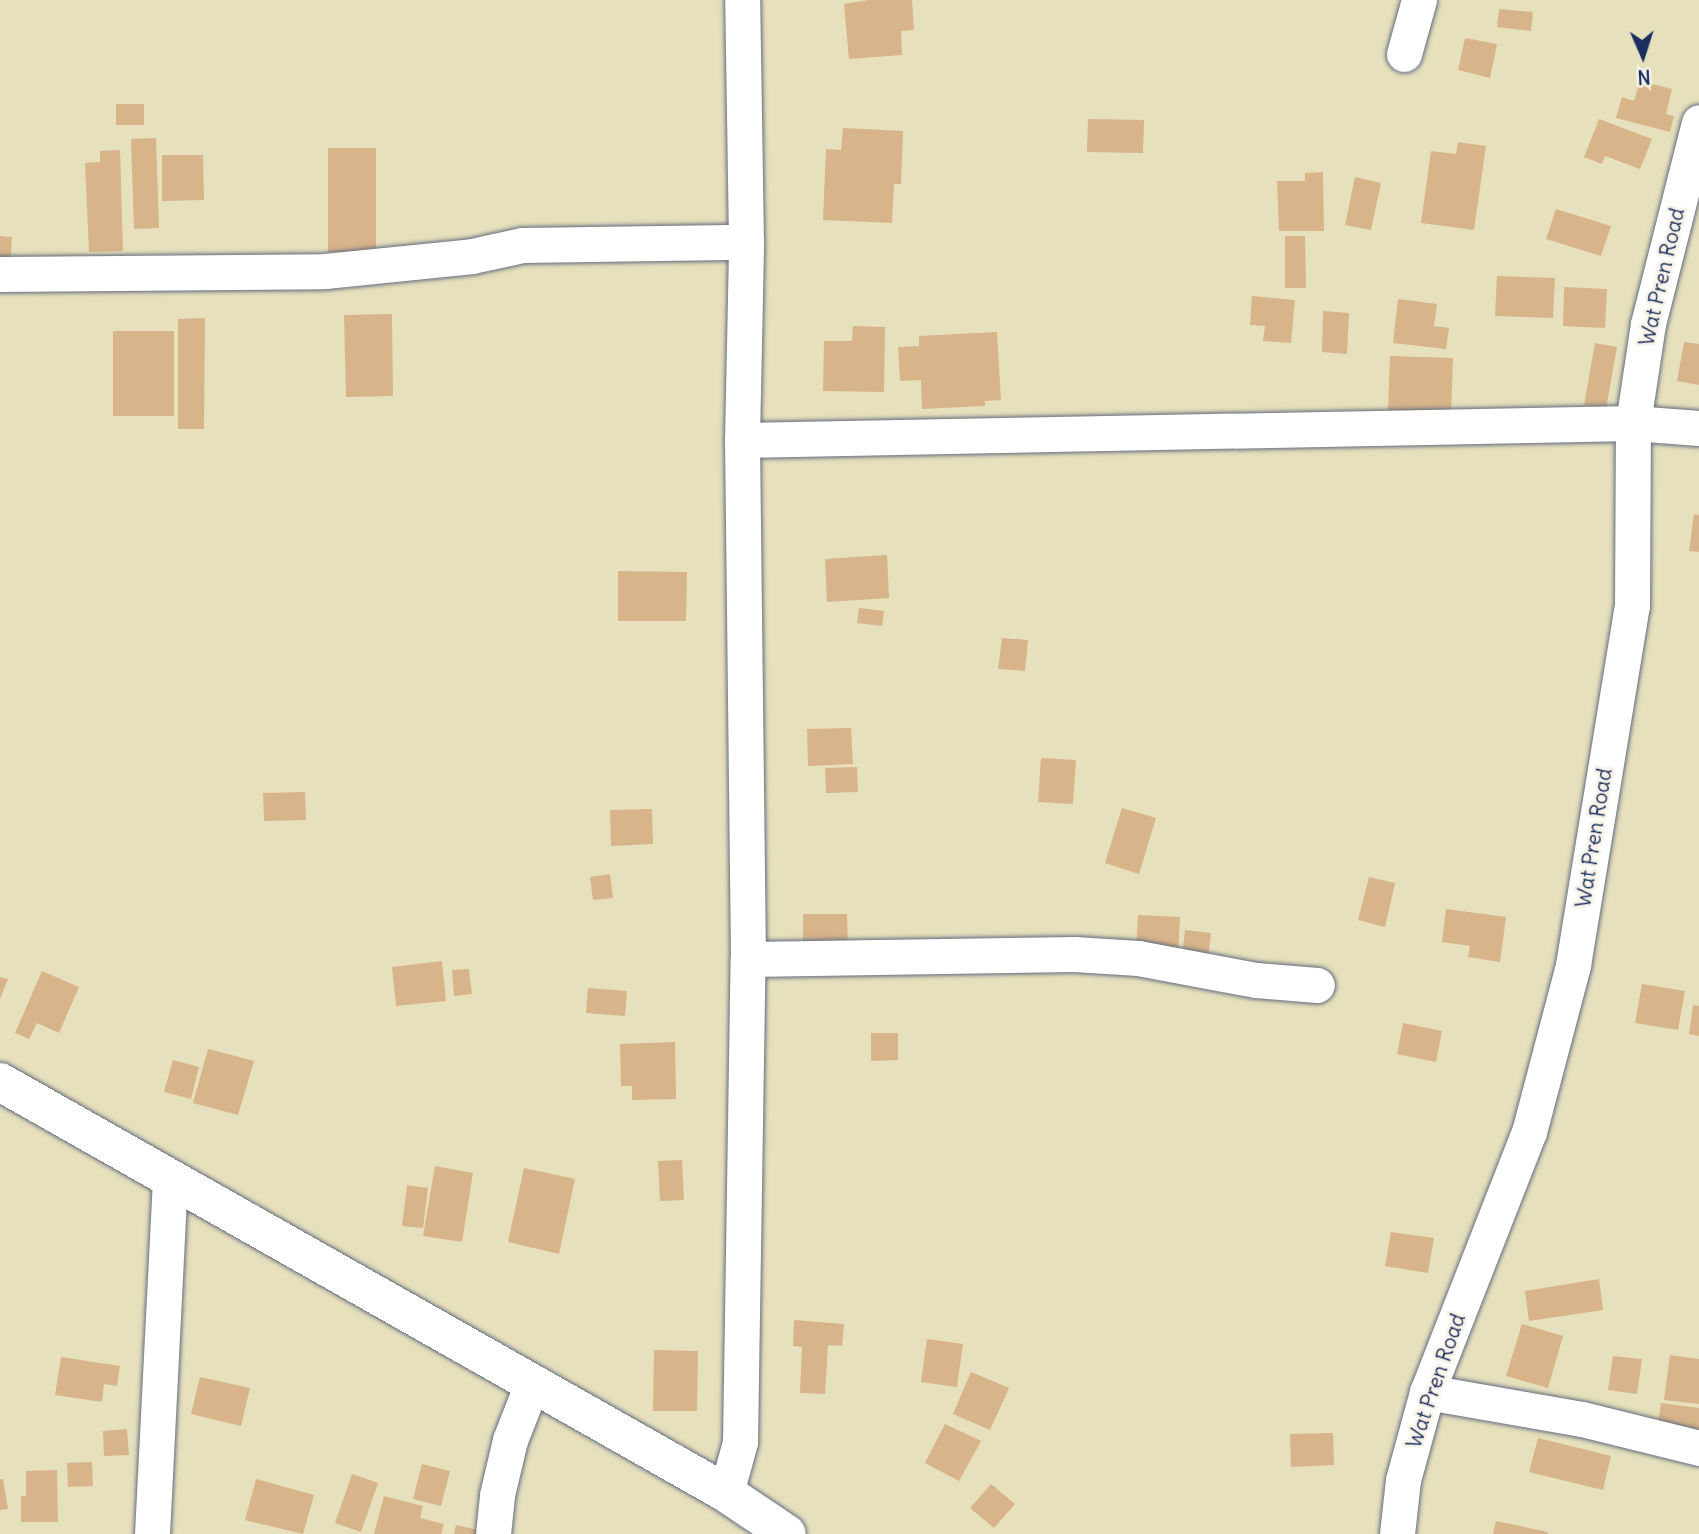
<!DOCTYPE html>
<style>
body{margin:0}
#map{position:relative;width:1699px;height:1534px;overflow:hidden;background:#e7e0bd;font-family:Delius,sans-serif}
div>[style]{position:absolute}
.building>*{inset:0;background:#d7b489}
.roads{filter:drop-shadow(0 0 2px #626d7f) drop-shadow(0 0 2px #626d7f)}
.minor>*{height:35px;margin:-17.5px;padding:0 17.5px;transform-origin:17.5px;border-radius:17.5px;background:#fff}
.tertiary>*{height:38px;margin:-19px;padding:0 19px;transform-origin:19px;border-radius:19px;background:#fff}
span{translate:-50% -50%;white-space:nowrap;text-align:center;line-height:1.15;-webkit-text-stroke:6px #f7f3e8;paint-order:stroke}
.street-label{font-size:21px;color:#1b2f5e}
.north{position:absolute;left:1608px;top:21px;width:70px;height:70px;-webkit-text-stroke:5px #f7f3e8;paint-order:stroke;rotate:177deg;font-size:19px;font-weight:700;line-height:28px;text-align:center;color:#1b2f5e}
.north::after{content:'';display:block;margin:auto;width:24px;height:32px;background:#1b2f5e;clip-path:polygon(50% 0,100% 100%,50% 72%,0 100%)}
</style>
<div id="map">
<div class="building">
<i style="clip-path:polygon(869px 0,912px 0,914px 30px,901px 31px,902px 55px,849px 59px,844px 4px)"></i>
<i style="clip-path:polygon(1499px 9px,1533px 12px,1531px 31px,1497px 27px)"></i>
<i style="clip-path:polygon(1465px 38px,1497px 44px,1490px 78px,1458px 70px)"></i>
<i style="clip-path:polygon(1640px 81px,1672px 89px,1666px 114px,1674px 116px,1670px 132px,1616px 118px,1622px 97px,1634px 101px)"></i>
<i style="clip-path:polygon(116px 104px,144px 104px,144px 125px,116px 125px)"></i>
<i style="clip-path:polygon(1088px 119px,1144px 120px,1143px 153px,1087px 152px)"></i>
<i style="clip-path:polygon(1599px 119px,1652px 139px,1640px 169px,1605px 156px,1602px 164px,1584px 157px)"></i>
<i style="clip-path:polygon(843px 128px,903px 131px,901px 184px,894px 184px,892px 223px,823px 220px,826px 149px,841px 150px)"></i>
<i style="clip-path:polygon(156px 138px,159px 228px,134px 229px,131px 139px)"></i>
<i style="clip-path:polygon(1458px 142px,1486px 146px,1474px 230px,1421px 223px,1431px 151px,1456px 154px)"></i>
<i style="clip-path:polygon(328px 148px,376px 148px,376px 252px,328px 252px)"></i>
<i style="clip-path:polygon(120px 150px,123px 251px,89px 252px,85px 163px,100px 162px,100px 151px)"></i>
<i style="clip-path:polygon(162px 155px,203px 155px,204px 200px,162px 201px)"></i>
<i style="clip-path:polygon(1323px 172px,1324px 231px,1279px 231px,1277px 181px,1305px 181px,1305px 173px)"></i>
<i style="clip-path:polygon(1355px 177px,1381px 183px,1371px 230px,1345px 225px)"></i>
<i style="clip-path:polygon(1556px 209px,1611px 226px,1601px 256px,1546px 239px)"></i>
<i style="clip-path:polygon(0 236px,12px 237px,10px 270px,0 269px)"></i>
<i style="clip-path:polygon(1285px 236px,1305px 236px,1306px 288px,1285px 288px)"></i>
<i style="clip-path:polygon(1497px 276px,1555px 278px,1553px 318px,1495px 316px)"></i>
<i style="clip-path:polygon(1564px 287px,1607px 289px,1605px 328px,1563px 326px)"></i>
<i style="clip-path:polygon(1252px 296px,1295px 300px,1291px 343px,1263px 341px,1265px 326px,1250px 325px)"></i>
<i style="clip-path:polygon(1398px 299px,1437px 304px,1434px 326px,1449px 328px,1446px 349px,1393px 343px)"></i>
<i style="clip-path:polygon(1323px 311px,1349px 313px,1347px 354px,1322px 352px)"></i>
<i style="clip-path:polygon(392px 314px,393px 396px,346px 397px,344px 315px)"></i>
<i style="clip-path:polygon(205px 318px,204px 429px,178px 429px,178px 319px)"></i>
<i style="clip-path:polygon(853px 326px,885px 327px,884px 392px,823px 391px,824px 341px,852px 341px)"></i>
<i style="clip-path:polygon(113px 331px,174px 331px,174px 416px,113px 416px)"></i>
<i style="clip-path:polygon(997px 332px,1001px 400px,985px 401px,985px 406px,922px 409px,921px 380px,900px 381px,898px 347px,919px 346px,919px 336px)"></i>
<i style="clip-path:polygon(1684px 342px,1699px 344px,1699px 385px,1677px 381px)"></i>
<i style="clip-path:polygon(1595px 343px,1617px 347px,1606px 409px,1584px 405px)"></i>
<i style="clip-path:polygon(1390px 356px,1453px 358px,1451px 413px,1388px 411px)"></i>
<i style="clip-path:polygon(1694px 514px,1699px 515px,1699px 552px,1689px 551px)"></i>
<i style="clip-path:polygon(887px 555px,889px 598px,827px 602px,825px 559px)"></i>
<i style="clip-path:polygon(618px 571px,687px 572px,686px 621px,618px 621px)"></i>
<i style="clip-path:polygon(859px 608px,884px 611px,882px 626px,857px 623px)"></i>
<i style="clip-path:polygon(1002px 638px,1028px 640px,1025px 671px,998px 669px)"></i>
<i style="clip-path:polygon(851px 728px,853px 764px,808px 766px,807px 729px)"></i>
<i style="clip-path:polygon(1041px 758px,1076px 760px,1073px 804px,1038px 802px)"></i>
<i style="clip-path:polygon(857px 767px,858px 792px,826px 793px,825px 768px)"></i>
<i style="clip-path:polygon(305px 792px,306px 820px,264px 821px,263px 793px)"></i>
<i style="clip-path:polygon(1122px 808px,1156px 818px,1139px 874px,1105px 863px)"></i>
<i style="clip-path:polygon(652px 809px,653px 844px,611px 846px,610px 810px)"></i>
<i style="clip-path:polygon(610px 874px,613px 898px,593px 900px,590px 877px)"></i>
<i style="clip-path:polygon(1369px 877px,1395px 883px,1385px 927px,1358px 920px)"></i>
<i style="clip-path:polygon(1446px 909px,1506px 917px,1500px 962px,1468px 957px,1470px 946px,1442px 942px)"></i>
<i style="clip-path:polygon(803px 914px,847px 914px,848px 958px,803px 957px)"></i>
<i style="clip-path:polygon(1138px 915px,1180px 917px,1178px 954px,1136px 951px)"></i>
<i style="clip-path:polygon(1185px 930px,1211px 933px,1208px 960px,1182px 957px)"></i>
<i style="clip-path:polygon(442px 961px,446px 1001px,396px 1006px,392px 967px)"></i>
<i style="clip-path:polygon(469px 969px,472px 994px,454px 996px,452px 970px)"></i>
<i style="clip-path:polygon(42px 971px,79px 987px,59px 1033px,37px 1023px,29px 1039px,15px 1033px)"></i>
<i style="clip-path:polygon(0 977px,8px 979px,0 999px)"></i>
<i style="clip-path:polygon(1642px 984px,1685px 991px,1678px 1030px,1635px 1023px)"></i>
<i style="clip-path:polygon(588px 988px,627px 991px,625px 1016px,586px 1013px)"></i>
<i style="clip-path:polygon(1693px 1005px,1699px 1006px,1699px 1036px,1689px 1034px)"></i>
<i style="clip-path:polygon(1403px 1023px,1442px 1031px,1436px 1062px,1397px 1054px)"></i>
<i style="clip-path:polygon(871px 1033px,898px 1033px,898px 1060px,871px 1061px)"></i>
<i style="clip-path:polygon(675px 1042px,676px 1099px,632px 1100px,632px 1086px,621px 1086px,620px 1044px)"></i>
<i style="clip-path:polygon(208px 1049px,254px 1061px,238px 1115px,193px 1103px)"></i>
<i style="clip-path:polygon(173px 1060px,199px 1067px,191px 1099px,164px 1092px)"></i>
<i style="clip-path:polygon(682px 1160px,684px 1200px,660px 1201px,658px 1161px)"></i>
<i style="clip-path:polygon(435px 1166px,473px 1173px,462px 1242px,423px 1236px)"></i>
<i style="clip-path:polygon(524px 1168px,575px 1179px,559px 1254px,508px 1242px)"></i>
<i style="clip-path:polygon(407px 1185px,428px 1188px,423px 1228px,402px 1226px)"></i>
<i style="clip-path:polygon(1391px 1232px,1434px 1238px,1428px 1273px,1385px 1266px)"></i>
<i style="clip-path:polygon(1599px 1279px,1603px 1310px,1529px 1321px,1525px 1291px)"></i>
<i style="clip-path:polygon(794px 1320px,844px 1324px,842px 1346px,828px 1345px,825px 1394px,800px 1393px,802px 1347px,793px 1346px)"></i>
<i style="clip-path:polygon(1522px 1324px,1563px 1336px,1548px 1388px,1506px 1376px)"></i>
<i style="clip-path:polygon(927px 1339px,963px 1344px,957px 1387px,921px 1382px)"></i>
<i style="clip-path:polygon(654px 1350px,698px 1351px,697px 1411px,653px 1411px)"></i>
<i style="clip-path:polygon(1670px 1355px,1699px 1359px,1699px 1404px,1664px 1400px)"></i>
<i style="clip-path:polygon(1613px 1356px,1642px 1359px,1637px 1394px,1608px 1390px)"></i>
<i style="clip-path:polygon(61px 1357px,120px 1366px,117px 1386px,104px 1384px,102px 1402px,55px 1395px)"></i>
<i style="clip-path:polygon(971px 1372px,1009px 1388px,990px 1430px,953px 1414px)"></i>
<i style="clip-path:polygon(200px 1377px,250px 1388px,241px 1426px,191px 1414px)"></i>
<i style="clip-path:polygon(1661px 1403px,1699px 1408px,1699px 1441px,1656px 1436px)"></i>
<i style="clip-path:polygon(945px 1424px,981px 1441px,959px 1481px,925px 1463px)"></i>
<i style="clip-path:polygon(127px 1429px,129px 1455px,104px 1456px,103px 1431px)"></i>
<i style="clip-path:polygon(1333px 1433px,1334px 1465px,1291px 1467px,1290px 1434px)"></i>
<i style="clip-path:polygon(1538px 1438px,1611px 1456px,1603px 1490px,1529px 1472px)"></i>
<i style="clip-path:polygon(92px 1462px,93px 1486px,68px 1487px,67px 1463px)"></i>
<i style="clip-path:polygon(422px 1464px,450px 1471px,441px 1506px,413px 1499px)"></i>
<i style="clip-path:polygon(57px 1470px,58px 1522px,21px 1522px,21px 1496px,26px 1496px,26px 1471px)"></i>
<i style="clip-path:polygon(352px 1474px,378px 1483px,361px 1532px,335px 1523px)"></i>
<i style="clip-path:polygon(0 1479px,3px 1479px,8px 1509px,0 1510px)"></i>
<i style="clip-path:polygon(256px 1479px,314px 1495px,303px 1534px,245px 1520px)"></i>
<i style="clip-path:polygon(991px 1484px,1015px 1504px,994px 1528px,970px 1508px)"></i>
<i style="clip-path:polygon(384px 1496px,423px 1506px,420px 1518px,444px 1524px,441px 1534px,374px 1534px)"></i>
<i style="clip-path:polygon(1496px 1521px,1548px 1532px,1548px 1534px,1493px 1534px)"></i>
<i style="clip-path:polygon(456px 1525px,492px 1533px,492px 1534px,454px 1534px)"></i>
</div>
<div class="roads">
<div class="minor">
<i style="left:1404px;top:54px;width:56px;rotate:-74.5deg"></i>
<i style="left:0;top:274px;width:325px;rotate:-0.5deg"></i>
<i style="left:325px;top:271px;width:148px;rotate:-5.8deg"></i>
<i style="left:472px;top:256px;width:51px;rotate:-12.4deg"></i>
<i style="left:522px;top:245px;width:224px;rotate:-0.8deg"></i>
<i style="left:742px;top:440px;width:891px;rotate:-1.09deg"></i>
<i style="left:1633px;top:423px;width:66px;rotate:4.3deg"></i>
<i style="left:748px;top:959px;width:326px;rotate:-0.9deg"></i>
<i style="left:1074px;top:954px;width:64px;rotate:3.6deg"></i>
<i style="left:1138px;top:958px;width:120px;rotate:10.6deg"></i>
<i style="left:1256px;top:980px;width:61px;rotate:4.7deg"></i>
<i style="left:1427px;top:1392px;width:157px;rotate:9.9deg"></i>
<i style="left:1582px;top:1419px;width:121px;rotate:13.9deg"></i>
<i style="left:726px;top:1493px;width:53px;rotate:-74.6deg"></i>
<i style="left:740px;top:1442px;width:483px;rotate:-89.1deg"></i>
<i style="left:748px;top:959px;width:519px;rotate:-90.66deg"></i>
<i style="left:742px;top:440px;width:198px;rotate:-88.8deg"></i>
<i style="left:746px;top:242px;width:242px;rotate:-90.9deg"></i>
<i style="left:152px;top:1534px;width:354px;rotate:-87.1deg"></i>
<i style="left:493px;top:1534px;width:39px;rotate:-84deg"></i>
<i style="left:497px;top:1495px;width:57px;rotate:-76.7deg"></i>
<i style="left:510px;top:1440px;width:60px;rotate:-68.6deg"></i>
<i style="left:1397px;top:1534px;width:54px;rotate:-83.7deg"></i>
<i style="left:1403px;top:1480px;width:91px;rotate:-74.7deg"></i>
<i style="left:1427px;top:1392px;width:279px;rotate:-68.6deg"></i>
<i style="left:1529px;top:1132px;width:173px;rotate:-75.2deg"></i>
<i style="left:1573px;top:965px;width:364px;rotate:-80.7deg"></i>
<i style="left:1632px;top:606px;width:183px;rotate:-89.7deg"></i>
<i style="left:1633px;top:423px;width:100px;rotate:-81.4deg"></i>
<i style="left:1648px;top:324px;width:208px;rotate:-75.8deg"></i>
</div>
<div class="tertiary">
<i style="left:0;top:1082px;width:834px;rotate:29.51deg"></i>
<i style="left:726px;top:1493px;width:73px;rotate:33.9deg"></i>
</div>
</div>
<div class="street-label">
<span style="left:1662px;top:277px;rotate:-77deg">Wat Pren Road</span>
<span style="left:1594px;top:838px;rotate:-81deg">Wat Pren Road</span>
<span style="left:1436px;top:1381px;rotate:-71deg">Wat Pren Road</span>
</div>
<div class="north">N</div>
</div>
